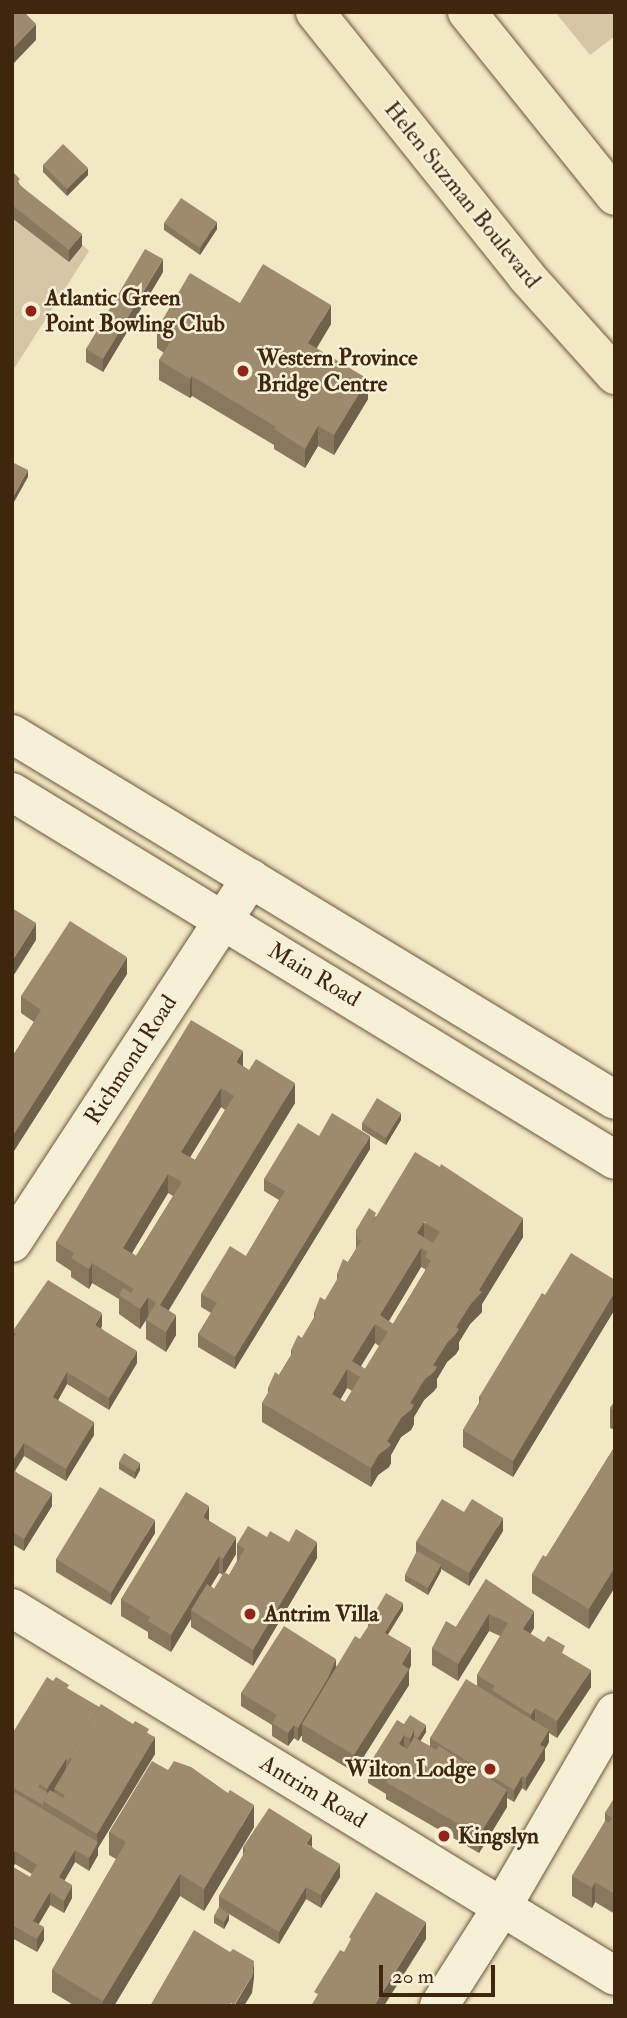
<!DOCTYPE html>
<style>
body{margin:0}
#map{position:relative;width:627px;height:2018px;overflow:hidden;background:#f3e8c4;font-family:"IM FELL Double Pica",serif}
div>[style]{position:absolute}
.green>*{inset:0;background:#d5c7a5}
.roads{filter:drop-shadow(0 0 2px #6e563c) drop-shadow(0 0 2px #6e563c)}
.minor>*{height:38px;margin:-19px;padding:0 19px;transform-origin:19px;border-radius:19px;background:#f7f0d9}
.secondary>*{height:38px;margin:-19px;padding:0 19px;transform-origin:19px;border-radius:19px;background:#f7f0d9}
.primary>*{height:38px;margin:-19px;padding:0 19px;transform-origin:19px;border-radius:19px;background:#f3e8c4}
.wall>*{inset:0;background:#88785e}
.shaded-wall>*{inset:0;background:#6f614c}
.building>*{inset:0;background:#9e8b6d}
.dots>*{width:19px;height:19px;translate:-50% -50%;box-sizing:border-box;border:4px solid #f7f0d9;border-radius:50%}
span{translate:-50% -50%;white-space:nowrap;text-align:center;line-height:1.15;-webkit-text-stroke:5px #f7f0d9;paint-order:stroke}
.street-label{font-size:23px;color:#41260e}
.poi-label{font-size:23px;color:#41260e;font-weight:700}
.left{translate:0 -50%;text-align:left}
.right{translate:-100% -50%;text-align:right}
.frame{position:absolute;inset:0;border:14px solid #41260e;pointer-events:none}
.scale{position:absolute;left:379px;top:1965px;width:116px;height:32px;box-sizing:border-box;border:4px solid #41260e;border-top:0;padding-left:9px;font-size:21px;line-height:24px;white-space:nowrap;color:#41260e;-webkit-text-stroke:5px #f7f0d9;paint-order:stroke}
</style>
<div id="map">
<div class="green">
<i style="clip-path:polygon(555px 12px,615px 12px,615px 36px,590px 55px)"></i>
<i style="clip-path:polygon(12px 180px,89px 251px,12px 372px)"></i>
</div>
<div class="roads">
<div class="minor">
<i style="left:12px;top:1243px;width:436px;rotate:-56.8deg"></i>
<i style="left:12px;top:1608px;width:706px;rotate:31.39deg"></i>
<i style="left:439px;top:2006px;width:117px;rotate:-57.5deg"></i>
<i style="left:502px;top:1907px;width:225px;rotate:-59.9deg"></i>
</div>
<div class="secondary">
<i style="left:12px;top:734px;width:705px;rotate:31.26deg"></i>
<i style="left:12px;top:792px;width:706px;rotate:31.39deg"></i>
</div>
<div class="primary">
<i style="left:315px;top:12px;width:339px;rotate:51.3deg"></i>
<i style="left:527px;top:277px;width:132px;rotate:48.1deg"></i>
<i style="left:467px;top:12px;width:236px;rotate:51.2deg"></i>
</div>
</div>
<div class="wall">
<i style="clip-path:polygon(43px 165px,88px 175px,67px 196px,43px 172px)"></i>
<i style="clip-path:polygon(12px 171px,20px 185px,82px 246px,69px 262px,12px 218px)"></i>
<i style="clip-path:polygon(164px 223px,217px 229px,200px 255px,164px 230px)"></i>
<i style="clip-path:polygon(163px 272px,103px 372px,86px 362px,86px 349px)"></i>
<i style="clip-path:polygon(240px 303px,331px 324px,316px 348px,368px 399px,334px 455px,318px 446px,305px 468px,274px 449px,274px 445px,192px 396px,190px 398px,159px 380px,159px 360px,164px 353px,157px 348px,157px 329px)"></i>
<i style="clip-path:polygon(127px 974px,12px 1154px,12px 1053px,14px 1054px,34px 1022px,21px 1013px,21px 996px)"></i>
<i style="clip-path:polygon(evenodd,243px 1066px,295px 1103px,169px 1310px,176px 1335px,166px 1352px,146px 1339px,146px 1320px,148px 1317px,140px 1329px,119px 1314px,119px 1299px,92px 1283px,89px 1289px,71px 1277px,71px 1271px,56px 1261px,56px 1242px,243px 1066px,221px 1107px,225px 1110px,195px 1160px,190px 1157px,221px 1107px,243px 1066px,168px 1193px,173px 1196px,136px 1256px,132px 1253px,168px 1193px)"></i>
<i style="clip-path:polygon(401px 1120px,386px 1145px,362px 1130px,362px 1123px)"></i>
<i style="clip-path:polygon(319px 1136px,370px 1149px,235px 1369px,198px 1347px,198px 1334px,211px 1313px,201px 1307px,201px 1294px,246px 1256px,279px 1200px,264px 1191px,264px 1179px)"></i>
<i style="clip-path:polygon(evenodd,376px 1216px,523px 1237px,482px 1304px,482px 1312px,470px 1324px,459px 1342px,459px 1349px,456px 1354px,447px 1362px,437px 1379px,437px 1387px,434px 1391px,424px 1400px,414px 1417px,414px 1424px,411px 1430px,401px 1437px,391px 1455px,391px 1463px,389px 1467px,378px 1475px,371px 1487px,262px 1422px,262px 1403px,268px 1394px,268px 1388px,279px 1375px,291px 1355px,291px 1350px,302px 1338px,314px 1318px,314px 1313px,325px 1300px,337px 1281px,337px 1274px,348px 1262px,356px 1249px,356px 1230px,376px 1216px,421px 1267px,425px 1269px,425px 1271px,393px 1324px,389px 1321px,421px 1267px,376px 1216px,375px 1343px,379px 1346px,365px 1369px,361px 1366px,375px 1343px,376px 1216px,347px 1388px,352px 1391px,345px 1402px,340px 1400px,347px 1388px)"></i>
<i style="clip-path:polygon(615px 1280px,615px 1309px,513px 1477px,463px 1447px,463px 1430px,479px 1403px,479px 1397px)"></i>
<i style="clip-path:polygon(102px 1326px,101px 1328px,137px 1363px,109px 1410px,67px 1384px,58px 1400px,94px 1435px,66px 1481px,24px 1456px,15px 1471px,52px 1506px,24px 1551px,12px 1544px,12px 1332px)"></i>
<i style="clip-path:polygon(615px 1401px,615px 1430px,610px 1428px,610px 1408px)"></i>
<i style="clip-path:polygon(615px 1446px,615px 1587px,589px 1629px,532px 1593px,532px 1574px,546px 1557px)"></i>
<i style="clip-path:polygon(119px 1462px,140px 1470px,135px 1479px,119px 1469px)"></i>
<i style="clip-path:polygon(464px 1512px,503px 1531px,469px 1586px,441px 1569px,441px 1571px,428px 1595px,405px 1581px,405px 1575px,416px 1553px,416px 1542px)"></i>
<i style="clip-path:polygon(evenodd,209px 1521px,236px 1554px,225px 1573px,229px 1575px,237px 1561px,237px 1544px,267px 1537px,289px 1542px,317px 1558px,253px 1666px,191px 1627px,191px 1619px,171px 1652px,148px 1638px,148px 1632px,121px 1616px,121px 1599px,209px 1521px,219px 1573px,223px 1575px,214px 1589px,211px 1586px,219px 1573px)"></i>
<i style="clip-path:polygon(155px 1533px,111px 1605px,56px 1572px,56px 1559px)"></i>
<i style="clip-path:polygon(486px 1579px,534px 1628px,530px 1634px,565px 1655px,591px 1687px,557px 1738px,549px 1733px,549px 1742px,545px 1749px,545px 1760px,526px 1791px,522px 1788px,514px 1802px,507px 1798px,507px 1807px,479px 1853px,386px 1799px,386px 1794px,368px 1783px,368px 1766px,404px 1724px,426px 1732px,420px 1741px,430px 1746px,430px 1738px,477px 1685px,477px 1675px,500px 1636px,489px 1631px,458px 1681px,432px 1665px,432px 1648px,456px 1627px)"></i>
<i style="clip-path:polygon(403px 1610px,388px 1634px,411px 1665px,409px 1670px,409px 1685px,354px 1772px,302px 1741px,302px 1735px,298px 1741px,294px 1738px,288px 1746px,272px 1736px,272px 1725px,241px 1706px,241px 1693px,336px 1667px,360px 1639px,368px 1627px,368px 1624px)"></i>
<i style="clip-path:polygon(evenodd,69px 1690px,99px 1707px,149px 1734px,155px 1754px,98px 1848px,98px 1855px,89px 1871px,75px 1862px,64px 1881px,72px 1898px,64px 1913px,50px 1905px,39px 1924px,44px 1940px,37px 1952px,12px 1938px,12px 1734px,69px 1690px,15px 1864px,32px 1874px,30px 1877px,13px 1867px,15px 1864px)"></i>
<i style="clip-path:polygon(615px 1797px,615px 1914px,595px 1902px,592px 1908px,572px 1896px,572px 1876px,605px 1822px,605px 1813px)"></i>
<i style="clip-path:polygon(254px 1827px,204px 1911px,180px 1896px,114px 2006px,75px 2006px,52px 1992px,52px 1970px,116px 1859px,109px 1855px,109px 1832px)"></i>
<i style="clip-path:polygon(243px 1847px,312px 1847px,340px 1877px,321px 1908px,306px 1899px,279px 1944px,229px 1914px,229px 1920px,224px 1929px,214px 1923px,214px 1916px,219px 1908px,219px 1896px,243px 1857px)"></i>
</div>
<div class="shaded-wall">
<i style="clip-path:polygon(36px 24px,36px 40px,12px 65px,12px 49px)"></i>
<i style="clip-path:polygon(88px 168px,88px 175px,67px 196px,67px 189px)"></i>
<i style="clip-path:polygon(217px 222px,217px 229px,200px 255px,200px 248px)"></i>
<i style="clip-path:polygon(82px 234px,82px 246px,69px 262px,69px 250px)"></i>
<i style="clip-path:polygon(163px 259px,163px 272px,103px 372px,103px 359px)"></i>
<i style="clip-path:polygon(331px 305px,331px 324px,308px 363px,308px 343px)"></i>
<i style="clip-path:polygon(192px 376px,192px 396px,190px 398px,190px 379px)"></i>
<i style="clip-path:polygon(368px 379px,368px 399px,334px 455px,334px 435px)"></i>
<i style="clip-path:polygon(318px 426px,318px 446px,305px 468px,305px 449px)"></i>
<i style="clip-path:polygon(28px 470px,28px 477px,14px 502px,14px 495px)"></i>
<i style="clip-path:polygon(36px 923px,36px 940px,12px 978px,12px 961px)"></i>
<i style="clip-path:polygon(127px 957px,127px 974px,12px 1154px,12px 1137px)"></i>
<i style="clip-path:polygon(243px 1051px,243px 1071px,236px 1062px)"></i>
<i style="clip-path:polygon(295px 1083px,295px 1103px,160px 1324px,160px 1305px)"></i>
<i style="clip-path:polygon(221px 1088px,221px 1107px,181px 1172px,181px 1152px)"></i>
<i style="clip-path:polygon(401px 1113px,401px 1120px,386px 1145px,386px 1138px)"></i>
<i style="clip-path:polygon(370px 1136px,370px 1149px,235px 1369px,235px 1357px)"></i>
<i style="clip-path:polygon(168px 1174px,168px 1193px,123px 1268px,123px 1248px)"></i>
<i style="clip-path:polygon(523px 1218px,523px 1237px,482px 1304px,482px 1312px,470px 1324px,459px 1342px,459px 1349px,456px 1354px,447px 1362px,437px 1379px,437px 1387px,434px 1391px,424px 1400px,414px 1417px,414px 1424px,411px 1430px,401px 1437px,391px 1455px,391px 1463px,389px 1467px,378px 1475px,371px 1487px,371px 1468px)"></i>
<i style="clip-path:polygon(424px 1222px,424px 1242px,417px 1233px)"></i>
<i style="clip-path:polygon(421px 1248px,421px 1267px,384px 1329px,380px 1315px)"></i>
<i style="clip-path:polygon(92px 1263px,92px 1283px,89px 1289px,89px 1269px)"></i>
<i style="clip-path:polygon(615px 1292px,615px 1309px,513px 1477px,513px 1461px)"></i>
<i style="clip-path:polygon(148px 1297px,148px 1317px,140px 1329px,140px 1309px)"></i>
<i style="clip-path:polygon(102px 1313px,102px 1326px,95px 1338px,95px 1325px)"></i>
<i style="clip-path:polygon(176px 1315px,176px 1335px,166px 1352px,166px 1332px)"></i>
<i style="clip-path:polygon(375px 1324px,375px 1343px,356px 1374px,352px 1361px)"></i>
<i style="clip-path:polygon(137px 1351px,137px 1363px,109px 1410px,109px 1398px)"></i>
<i style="clip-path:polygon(347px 1369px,347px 1388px,332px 1414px,332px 1394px)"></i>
<i style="clip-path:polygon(67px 1372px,67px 1384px,53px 1409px,53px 1397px)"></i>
<i style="clip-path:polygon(94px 1422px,94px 1435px,66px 1481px,66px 1469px)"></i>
<i style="clip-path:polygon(24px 1443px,24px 1456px,12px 1475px,12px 1462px)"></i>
<i style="clip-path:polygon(140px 1463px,140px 1470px,135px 1479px,135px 1472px)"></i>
<i style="clip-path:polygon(52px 1493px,52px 1506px,24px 1551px,24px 1539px)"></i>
<i style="clip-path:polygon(209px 1506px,209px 1523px,203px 1517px)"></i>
<i style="clip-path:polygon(503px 1518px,503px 1531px,469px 1586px,469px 1573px)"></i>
<i style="clip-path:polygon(155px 1520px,155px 1533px,111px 1605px,111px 1593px)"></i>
<i style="clip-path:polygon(236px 1537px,236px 1554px,223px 1575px,223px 1559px)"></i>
<i style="clip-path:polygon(317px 1542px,317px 1558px,253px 1666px,253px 1650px)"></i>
<i style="clip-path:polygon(219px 1556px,219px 1573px,195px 1612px,191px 1610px,191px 1619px,171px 1652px,171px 1635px)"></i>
<i style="clip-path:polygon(441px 1565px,441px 1571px,428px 1595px,428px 1588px)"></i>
<i style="clip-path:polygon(615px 1567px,615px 1587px,589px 1629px,589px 1609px)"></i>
<i style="clip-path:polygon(403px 1603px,403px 1610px,384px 1641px,384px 1634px)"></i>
<i style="clip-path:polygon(534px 1611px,534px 1628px,523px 1646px,523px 1629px)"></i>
<i style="clip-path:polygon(489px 1614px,489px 1631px,458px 1681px,458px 1664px)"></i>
<i style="clip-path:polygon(411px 1648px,411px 1665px,409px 1670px,409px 1685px,354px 1772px,354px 1755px,402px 1664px)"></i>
<i style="clip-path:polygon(336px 1659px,336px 1671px,302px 1724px,302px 1735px,298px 1741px,298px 1728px)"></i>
<i style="clip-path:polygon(591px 1670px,591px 1687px,557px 1738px,557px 1721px)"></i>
<i style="clip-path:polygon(535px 1708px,535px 1725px,531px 1731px,531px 1715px)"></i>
<i style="clip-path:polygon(294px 1725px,294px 1738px,288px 1746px,288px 1733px)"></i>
<i style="clip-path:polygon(426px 1725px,426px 1732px,418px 1745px,418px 1738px)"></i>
<i style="clip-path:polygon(414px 1730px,414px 1747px,410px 1755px,410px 1739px)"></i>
<i style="clip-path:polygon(549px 1730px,549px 1742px,545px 1749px,545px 1760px,526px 1791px,526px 1778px,540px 1745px)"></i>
<i style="clip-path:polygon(404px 1735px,404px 1752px,399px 1744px)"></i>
<i style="clip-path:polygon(155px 1737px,155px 1754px,98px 1848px,98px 1855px,89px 1871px,89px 1858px,97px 1845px,97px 1834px)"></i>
<i style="clip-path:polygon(66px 1759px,66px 1772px,50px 1798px,47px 1798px,47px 1789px)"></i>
<i style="clip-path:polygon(522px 1776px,522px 1788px,514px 1802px,514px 1790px)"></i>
<i style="clip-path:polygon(507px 1790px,507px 1807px,479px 1853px,479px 1836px)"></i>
<i style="clip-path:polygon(254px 1805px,254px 1827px,204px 1911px,204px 1889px)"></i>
<i style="clip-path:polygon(312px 1835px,312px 1847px,306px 1844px)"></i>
<i style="clip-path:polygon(75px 1850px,75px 1862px,59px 1890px,59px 1877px)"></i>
<i style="clip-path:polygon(15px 1851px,15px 1864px,12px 1868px,12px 1855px)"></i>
<i style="clip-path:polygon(340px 1864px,340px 1877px,321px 1908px,321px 1895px)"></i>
<i style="clip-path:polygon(180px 1874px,180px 1896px,114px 2006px,103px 2006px,103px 2001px)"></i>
<i style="clip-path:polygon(595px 1882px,595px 1902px,592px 1908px,592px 1888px)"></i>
<i style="clip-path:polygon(72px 1885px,72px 1898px,64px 1913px,64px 1901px)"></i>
<i style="clip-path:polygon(306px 1887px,306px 1899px,279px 1944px,279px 1932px)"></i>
<i style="clip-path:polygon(50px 1892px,50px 1905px,33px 1933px,33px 1921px)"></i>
<i style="clip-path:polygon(229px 1914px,229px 1920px,224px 1929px,224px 1922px)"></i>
<i style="clip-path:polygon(426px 1922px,426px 1939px,384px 2006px,374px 2006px)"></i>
<i style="clip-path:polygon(44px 1927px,44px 1940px,37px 1952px,37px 1939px)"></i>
<i style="clip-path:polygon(254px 1961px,254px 1978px,252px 1993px,244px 2006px,234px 2006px,252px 1976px)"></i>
</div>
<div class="building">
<i style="clip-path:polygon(12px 12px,24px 12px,36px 24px,12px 49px)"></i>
<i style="clip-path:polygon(63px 144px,88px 168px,67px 189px,43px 165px)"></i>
<i style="clip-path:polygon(12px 171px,20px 179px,17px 183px,82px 234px,69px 250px,12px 205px)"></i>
<i style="clip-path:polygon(181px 198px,217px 222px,200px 248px,164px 223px)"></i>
<i style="clip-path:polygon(145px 249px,163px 259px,103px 359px,86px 349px)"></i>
<i style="clip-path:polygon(263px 264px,331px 305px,308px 343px,368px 379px,334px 435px,318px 426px,305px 449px,274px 429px,276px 427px,192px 376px,190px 379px,159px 360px,172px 339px,157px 329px,190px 273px,240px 303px)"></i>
<i style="clip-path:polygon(12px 462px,28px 470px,14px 495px,12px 494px)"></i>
<i style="clip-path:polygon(12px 908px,36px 923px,12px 961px)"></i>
<i style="clip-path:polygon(70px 921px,127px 957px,12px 1137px,12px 1053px,14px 1054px,41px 1010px,21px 996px)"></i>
<i style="clip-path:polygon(evenodd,191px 1020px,243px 1051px,236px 1062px,249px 1070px,256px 1059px,295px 1083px,160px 1305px,176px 1315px,166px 1332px,146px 1320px,156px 1303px,148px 1297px,140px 1309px,119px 1295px,123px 1288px,131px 1293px,134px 1289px,92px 1263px,89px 1269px,71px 1258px,74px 1253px,56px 1242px,191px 1020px,221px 1088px,234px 1096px,195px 1160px,181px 1152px,221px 1088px,191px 1020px,168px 1174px,182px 1182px,136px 1256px,123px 1248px,168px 1174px)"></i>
<i style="clip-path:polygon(377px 1098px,401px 1113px,386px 1138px,362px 1123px)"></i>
<i style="clip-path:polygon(332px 1113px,370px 1136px,235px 1357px,198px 1334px,217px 1303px,201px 1294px,230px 1246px,246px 1256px,285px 1191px,264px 1179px,298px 1123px,319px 1136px)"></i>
<i style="clip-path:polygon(evenodd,415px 1152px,440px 1167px,441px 1164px,523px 1218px,479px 1290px,482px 1292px,470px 1305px,456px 1327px,459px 1329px,456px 1334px,447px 1343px,433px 1365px,437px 1367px,434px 1372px,424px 1380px,410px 1403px,414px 1405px,411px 1410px,401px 1418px,387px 1441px,391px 1444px,389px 1447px,378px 1455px,371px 1468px,262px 1403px,270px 1389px,268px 1388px,275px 1372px,279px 1375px,293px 1352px,291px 1350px,298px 1335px,302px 1338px,316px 1314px,314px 1313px,320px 1297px,325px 1300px,339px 1276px,337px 1274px,343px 1259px,348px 1262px,362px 1239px,358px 1241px,356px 1230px,369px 1208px,376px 1213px,371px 1225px,415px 1152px,424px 1222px,440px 1232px,433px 1243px,417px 1233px,424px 1222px,415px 1152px,421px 1248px,428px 1252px,425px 1257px,431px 1261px,393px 1324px,380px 1315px,421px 1248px,415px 1152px,375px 1324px,388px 1332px,365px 1369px,352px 1361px,375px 1324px,415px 1152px,347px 1369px,360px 1377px,345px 1402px,332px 1394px,347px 1369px)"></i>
<i style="clip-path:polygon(571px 1253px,615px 1280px,615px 1292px,513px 1461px,463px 1430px,482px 1398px,479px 1397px,542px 1293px,545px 1295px)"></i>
<i style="clip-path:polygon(48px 1280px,102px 1313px,95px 1325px,137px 1351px,109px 1398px,67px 1372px,53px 1397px,94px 1422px,66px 1469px,24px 1443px,12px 1462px,12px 1340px,16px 1334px,12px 1332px)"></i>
<i style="clip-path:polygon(615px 1401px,615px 1411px,610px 1408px)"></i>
<i style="clip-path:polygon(615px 1446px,615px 1567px,589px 1609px,532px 1574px,543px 1555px,546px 1557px)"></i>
<i style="clip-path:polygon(124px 1453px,140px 1463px,135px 1472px,119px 1462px)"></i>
<i style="clip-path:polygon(12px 1470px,52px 1493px,24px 1539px,12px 1532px)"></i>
<i style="clip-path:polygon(100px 1487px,155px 1520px,111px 1593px,56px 1559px)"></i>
<i style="clip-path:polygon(186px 1492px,209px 1506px,203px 1517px,236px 1537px,223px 1559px,219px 1556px,171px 1635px,148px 1621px,150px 1617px,121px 1599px)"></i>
<i style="clip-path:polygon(442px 1499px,464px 1512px,472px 1499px,503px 1518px,469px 1573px,416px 1542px)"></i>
<i style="clip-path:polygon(248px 1526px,267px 1537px,270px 1531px,289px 1542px,296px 1529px,317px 1542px,253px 1650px,191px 1610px,207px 1584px,214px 1589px,224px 1572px,229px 1575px,245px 1549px,237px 1544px)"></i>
<i style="clip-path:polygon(417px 1551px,441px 1565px,428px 1588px,405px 1575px)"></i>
<i style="clip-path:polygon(486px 1579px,534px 1611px,523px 1629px,544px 1642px,548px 1636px,565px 1646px,562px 1653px,591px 1670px,557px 1721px,535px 1708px,531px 1715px,492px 1690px,495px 1686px,477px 1675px,508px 1623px,489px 1614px,458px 1664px,432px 1648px,446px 1621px,456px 1627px)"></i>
<i style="clip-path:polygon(386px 1593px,403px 1603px,385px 1633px,370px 1624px,369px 1625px,368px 1624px)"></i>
<i style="clip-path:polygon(370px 1624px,411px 1648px,402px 1664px,409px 1669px,354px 1755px,302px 1724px,355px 1636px,360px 1639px)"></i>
<i style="clip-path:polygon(284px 1626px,336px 1659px,328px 1678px,298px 1728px,294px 1725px,288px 1733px,272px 1723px,277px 1715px,241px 1693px)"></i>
<i style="clip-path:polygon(47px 1677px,53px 1681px,56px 1677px,69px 1685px,67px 1688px,99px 1707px,69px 1757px,69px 1761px,66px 1759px,47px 1789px,40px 1784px,38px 1787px,48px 1793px,43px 1801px,43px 1805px,12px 1787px,12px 1734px)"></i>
<i style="clip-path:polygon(466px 1679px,549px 1730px,540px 1745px,545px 1747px,526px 1778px,522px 1776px,514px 1790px,430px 1738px)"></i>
<i style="clip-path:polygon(101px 1704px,133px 1724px,135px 1721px,149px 1729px,147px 1733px,155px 1737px,97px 1834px,43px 1801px,50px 1790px,63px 1798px,65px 1795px,54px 1789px,72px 1759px,69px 1757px)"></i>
<i style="clip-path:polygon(410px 1715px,426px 1725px,418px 1738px,414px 1736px,414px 1730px,404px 1724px)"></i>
<i style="clip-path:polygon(397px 1720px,414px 1730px,410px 1739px,404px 1735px,399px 1744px,407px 1749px,414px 1737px,436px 1750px,439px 1746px,507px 1790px,479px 1836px,386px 1782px,388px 1779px,368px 1766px)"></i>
<i style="clip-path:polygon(152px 1761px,168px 1770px,174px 1761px,191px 1767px,228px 1793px,230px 1790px,254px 1805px,204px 1889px,180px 1874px,103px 2001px,52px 1970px,126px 1842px,109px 1832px)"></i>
<i style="clip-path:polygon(12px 1791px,98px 1842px,89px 1858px,75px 1850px,59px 1877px,72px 1885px,64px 1901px,50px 1892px,33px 1921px,44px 1927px,37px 1939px,12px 1925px,12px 1867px,30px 1877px,37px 1865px,15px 1851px,12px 1855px)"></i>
<i style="clip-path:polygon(615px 1797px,615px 1894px,595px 1882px,592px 1888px,572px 1876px,605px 1821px,609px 1823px,612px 1818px,605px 1813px)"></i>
<i style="clip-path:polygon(269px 1808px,312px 1835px,306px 1844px,340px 1864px,321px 1895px,306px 1887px,279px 1932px,219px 1896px,246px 1850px,243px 1847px)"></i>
<i style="clip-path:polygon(376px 1892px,426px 1922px,374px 2006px,311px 2006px,318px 1994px,314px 1992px,340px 1950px,344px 1952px,351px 1939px,349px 1937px)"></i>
<i style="clip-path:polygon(219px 1907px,229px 1914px,224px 1922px,214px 1916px)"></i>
<i style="clip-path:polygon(194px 1930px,230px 1952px,233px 1949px,254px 1961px,252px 1976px,234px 2005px,231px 2003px,229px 2006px,150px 2006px)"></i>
</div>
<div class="dots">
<i style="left:31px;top:311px;background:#8f2418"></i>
<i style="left:243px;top:371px;background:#8f2418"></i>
<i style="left:250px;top:1614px;background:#8f2418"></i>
<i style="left:490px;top:1769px;background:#8f2418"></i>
<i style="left:444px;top:1836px;background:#8f2418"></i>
</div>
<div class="street-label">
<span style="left:462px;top:195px;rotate:51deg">Helen Suzman Boulevard</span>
<span style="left:314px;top:975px;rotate:31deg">Main Road</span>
<span style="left:131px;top:1060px;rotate:-57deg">Richmond Road</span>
<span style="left:313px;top:1792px;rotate:31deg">Antrim Road</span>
</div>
<div class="poi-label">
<span class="left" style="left:45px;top:311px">Atlantic Green<br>Point Bowling Club</span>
<span class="left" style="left:257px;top:371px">Western Province<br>Bridge Centre</span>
<span class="left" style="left:264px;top:1614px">Antrim Villa</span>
<span class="right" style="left:476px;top:1769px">Wilton Lodge</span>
<span class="left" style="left:458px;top:1836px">Kingslyn</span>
</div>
<div class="frame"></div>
<div class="scale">20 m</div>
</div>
